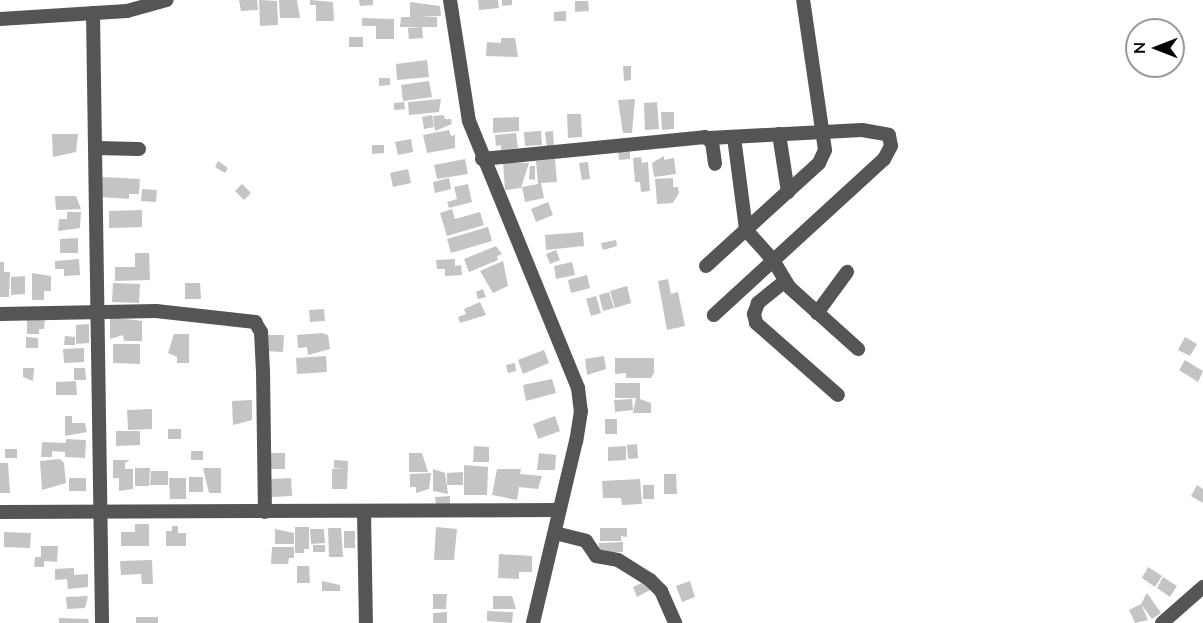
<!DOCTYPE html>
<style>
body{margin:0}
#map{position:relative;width:1203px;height:623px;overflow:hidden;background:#fff;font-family:Mulish,sans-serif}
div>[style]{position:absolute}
.building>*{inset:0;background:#c4c4c4}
.minor>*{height:14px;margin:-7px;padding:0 7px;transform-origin:7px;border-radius:7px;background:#555}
span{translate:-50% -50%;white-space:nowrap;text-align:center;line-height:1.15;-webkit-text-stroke:5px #fff;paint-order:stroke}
.north{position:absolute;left:1125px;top:18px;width:60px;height:60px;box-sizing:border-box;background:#fff;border:2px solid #999;border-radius:50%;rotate:270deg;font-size:16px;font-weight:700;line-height:24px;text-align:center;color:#000}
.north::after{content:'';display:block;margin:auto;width:21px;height:27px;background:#000;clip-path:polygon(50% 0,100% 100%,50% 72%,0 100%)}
</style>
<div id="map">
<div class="building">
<i style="clip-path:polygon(239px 0,257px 0,258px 10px,241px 11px)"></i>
<i style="clip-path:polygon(259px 0,277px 1px,278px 25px,260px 26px)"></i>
<i style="clip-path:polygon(279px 0,297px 0,300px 18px,280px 18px)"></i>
<i style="clip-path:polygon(310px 0,333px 2px,334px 21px,316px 21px,316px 5px,310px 5px)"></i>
<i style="clip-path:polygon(359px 0,373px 0,373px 5px,360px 6px)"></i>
<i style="clip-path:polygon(478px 0,498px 0,499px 8px,479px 10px)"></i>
<i style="clip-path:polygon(502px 0,512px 0,512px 5px,502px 6px)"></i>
<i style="clip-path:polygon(575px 1px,588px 1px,589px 11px,575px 12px)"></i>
<i style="clip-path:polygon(410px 2px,440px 6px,441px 16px,418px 16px,437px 17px,437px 27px,400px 27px,401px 17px,410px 17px)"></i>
<i style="clip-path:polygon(566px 11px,566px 21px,554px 21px,554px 12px)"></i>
<i style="clip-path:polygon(362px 18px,394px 19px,394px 39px,376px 39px,376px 26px,362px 26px)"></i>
<i style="clip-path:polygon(422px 27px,423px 38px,409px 39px,408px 28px)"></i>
<i style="clip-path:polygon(349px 37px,363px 37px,363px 47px,349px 47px)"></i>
<i style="clip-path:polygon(501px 38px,515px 38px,518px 57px,486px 56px,487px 42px,501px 43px)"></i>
<i style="clip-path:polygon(427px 60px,429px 77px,397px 80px,396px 64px)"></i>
<i style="clip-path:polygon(623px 66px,631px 66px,631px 80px,624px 81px)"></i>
<i style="clip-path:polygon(379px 78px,390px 78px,390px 85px,379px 86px)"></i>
<i style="clip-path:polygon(429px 81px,432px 97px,403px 101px,401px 85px)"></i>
<i style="clip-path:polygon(441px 99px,439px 112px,409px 115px,408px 102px)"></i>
<i style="clip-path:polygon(635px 99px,632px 133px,623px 133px,618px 100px)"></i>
<i style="clip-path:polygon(404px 102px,405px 109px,394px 110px,394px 103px)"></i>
<i style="clip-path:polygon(657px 102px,659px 129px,645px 130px,644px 103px)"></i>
<i style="clip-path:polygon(661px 112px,674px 112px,674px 129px,662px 130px)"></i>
<i style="clip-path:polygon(567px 114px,581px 114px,582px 137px,568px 138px)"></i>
<i style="clip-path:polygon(432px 115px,434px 127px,424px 129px,422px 117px)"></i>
<i style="clip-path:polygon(444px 115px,445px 119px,451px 119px,452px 124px,435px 131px,433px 116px)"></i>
<i style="clip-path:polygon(519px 117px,519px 131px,493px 133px,493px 118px)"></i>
<i style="clip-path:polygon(449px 130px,451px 136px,455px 135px,455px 148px,427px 153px,423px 135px)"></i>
<i style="clip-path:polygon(541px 131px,542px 145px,525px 146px,524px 132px)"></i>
<i style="clip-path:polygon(553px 131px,554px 148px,547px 148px,545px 132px)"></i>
<i style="clip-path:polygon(516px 133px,518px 148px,501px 150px,501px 145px,496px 146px,495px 135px)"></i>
<i style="clip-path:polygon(52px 134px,78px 134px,76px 152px,53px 157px)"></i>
<i style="clip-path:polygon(411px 139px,413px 152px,398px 155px,395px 142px)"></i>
<i style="clip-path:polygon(372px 145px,384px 145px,384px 153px,372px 154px)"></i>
<i style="clip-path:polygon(630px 151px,630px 159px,619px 160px,618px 152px)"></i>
<i style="clip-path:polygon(664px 156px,664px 160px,674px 158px,676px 174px,654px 177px,652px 163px)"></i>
<i style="clip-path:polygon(641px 157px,642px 163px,648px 162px,650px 191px,641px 192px,640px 182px,635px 182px,633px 158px)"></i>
<i style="clip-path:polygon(465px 159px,468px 174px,437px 179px,434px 165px)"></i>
<i style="clip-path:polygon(555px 159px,557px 182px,541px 183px,544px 198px,525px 202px,522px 187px,538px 184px,536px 161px)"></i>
<i style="clip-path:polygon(218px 161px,228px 168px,225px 173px,215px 167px)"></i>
<i style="clip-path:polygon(503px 162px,529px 163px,521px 188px,505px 190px)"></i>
<i style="clip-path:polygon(588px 162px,590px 179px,582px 180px,579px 163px)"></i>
<i style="clip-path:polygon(530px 166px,535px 166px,535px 180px,529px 179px)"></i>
<i style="clip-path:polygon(408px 169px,411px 183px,393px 187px,390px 173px)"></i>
<i style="clip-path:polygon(102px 177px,140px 179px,139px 194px,129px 194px,129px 199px,101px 197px)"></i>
<i style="clip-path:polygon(449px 178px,451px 189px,435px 193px,433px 182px)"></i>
<i style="clip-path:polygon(673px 178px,673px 187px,678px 187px,679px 193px,673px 203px,657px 204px,655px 179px)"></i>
<i style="clip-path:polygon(242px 184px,251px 193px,244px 200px,235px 191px)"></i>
<i style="clip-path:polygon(468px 184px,472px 202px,449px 208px,447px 202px,457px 199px,454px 187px)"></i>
<i style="clip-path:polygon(142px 189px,157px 190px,156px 202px,141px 201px)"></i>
<i style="clip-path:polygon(55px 196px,76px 196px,81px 209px,56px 210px)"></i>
<i style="clip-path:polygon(548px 202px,553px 215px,536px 222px,531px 209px)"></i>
<i style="clip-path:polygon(452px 209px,455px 219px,480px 212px,484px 225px,447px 236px,440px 213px)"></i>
<i style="clip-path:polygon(142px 210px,142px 227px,109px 228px,109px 211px)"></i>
<i style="clip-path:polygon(67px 212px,81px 212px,80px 228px,58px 231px,59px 219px,67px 219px)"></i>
<i style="clip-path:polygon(488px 227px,492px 241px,451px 253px,447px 239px)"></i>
<i style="clip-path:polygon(583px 232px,584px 246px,546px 250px,545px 235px)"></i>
<i style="clip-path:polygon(78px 238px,78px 253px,60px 253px,60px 239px)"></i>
<i style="clip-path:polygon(616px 240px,617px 246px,603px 250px,601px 243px)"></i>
<i style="clip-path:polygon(496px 246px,502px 254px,497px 256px,498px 260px,469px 272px,464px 259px)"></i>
<i style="clip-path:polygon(556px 250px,560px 260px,550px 264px,546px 254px)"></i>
<i style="clip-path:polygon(135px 253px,149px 253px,150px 280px,115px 281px,115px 267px,135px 267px)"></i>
<i style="clip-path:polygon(79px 259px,80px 275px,64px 276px,64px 269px,55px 269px,55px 261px)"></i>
<i style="clip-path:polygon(455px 259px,455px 266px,461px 265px,462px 275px,445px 276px,445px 269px,437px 269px,436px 260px)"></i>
<i style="clip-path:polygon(503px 261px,508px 286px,493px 293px,480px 271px)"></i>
<i style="clip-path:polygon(0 262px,4px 262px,4px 272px,10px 272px,9px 297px,0 297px)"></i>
<i style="clip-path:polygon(572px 262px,575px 275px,556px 279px,554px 266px)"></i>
<i style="clip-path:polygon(32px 273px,51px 276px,51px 291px,44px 291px,44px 300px,32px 300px)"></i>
<i style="clip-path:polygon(587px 275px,590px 288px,571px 293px,568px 280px)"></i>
<i style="clip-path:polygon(25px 276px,25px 294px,11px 295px,11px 277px)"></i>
<i style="clip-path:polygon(668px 279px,671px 294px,678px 292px,685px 326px,667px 330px,658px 281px)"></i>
<i style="clip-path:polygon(113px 283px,140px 284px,139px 303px,112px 302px)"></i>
<i style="clip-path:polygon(185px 283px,200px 283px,201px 299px,185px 299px)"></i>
<i style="clip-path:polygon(627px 286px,631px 303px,615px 308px,610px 291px)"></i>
<i style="clip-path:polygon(483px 289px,486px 297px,478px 299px,476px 292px)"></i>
<i style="clip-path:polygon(609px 292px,614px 308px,603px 311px,599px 295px)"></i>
<i style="clip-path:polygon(596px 296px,601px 313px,591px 316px,586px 299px)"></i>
<i style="clip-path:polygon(480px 302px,486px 315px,460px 323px,458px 317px,466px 314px,464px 309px)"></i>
<i style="clip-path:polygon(324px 309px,325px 321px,310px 322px,309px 310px)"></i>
<i style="clip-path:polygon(110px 317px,142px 321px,142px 341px,124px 341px,123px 335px,110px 339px)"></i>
<i style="clip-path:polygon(27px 319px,45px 319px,44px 329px,39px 329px,39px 334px,27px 334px)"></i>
<i style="clip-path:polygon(89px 324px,89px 343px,76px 344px,76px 325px)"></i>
<i style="clip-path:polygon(322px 333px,328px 335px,330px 349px,308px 355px,307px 347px,298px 348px,297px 335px)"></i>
<i style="clip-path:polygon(174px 334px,189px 334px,189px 363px,177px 363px,177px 357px,168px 353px)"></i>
<i style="clip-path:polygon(266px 335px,284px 335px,283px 352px,265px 351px)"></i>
<i style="clip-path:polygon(65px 336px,75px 337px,75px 345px,64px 345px)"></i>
<i style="clip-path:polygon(26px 337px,38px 338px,38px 348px,26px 348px)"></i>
<i style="clip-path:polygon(1185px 337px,1197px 344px,1190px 356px,1178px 350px)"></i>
<i style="clip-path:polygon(113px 344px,140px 344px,140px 364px,113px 363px)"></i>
<i style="clip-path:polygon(84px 348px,84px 362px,64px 363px,63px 349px)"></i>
<i style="clip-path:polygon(544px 350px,549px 363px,523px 374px,518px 360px)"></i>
<i style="clip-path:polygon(326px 356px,327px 372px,297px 374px,296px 358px)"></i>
<i style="clip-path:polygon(604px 356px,606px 369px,587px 375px,585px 359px)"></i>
<i style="clip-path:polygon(615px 358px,654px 358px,654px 373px,651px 378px,626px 378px,626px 373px,615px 374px)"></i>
<i style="clip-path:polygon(1185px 360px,1203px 371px,1198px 382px,1179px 370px)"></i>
<i style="clip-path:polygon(515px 363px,516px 371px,508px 373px,506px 365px)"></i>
<i style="clip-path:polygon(23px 368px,34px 368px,33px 381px,23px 377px)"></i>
<i style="clip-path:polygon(74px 368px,85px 368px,86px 380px,74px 380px)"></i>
<i style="clip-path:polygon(552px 379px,556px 393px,526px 401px,523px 385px)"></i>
<i style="clip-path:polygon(76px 381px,77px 395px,56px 395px,56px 382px)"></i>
<i style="clip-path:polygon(615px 383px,640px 383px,640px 399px,651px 403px,651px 413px,633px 413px,636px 398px,615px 398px)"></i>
<i style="clip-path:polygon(632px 399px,633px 410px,615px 412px,614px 400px)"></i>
<i style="clip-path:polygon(252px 400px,252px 420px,233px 425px,232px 401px)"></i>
<i style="clip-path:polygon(152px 409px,152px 429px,128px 430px,127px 410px)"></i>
<i style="clip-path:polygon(65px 416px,72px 416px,72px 423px,85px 423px,87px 432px,65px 436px)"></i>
<i style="clip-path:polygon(555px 416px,560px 431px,538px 439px,533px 424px)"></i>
<i style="clip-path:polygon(605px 419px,617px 419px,617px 434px,605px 434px)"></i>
<i style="clip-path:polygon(168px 429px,181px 429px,181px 439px,168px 439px)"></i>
<i style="clip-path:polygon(116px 431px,140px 431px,140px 445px,116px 446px)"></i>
<i style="clip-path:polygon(66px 439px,86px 440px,85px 458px,65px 457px,65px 452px,52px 451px,52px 457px,41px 457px,42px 442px,66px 443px)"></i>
<i style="clip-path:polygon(637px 444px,638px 458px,628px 459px,627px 445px)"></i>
<i style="clip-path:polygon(474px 446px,489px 447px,489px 462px,473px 462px)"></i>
<i style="clip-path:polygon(626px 446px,626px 460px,608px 461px,608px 447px)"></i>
<i style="clip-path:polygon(5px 449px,17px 449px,17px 458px,5px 458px)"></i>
<i style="clip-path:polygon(191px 451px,203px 451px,203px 460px,191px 460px)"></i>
<i style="clip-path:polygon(268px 453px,285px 453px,285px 469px,268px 469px)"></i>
<i style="clip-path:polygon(409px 453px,422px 453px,428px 472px,409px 472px)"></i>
<i style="clip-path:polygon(539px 453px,556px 455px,555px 470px,537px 470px)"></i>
<i style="clip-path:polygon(60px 459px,64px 463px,66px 483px,42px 490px,40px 461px)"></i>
<i style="clip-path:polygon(113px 460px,130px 460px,125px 463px,125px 469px,133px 469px,133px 489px,119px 491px,119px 478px,113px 478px)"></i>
<i style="clip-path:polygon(334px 460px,348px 461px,347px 489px,332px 489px,332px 469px,343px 469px,334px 468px)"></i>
<i style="clip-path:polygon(0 463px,8px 463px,10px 493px,0 493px)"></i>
<i style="clip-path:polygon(464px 465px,488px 467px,487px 495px,464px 495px)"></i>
<i style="clip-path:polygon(135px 468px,150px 468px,149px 486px,135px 486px)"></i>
<i style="clip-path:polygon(203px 468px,221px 468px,221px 493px,209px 493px)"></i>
<i style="clip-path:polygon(433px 469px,445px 473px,448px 494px,433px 491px)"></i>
<i style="clip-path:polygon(497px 469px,521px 469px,520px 474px,542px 476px,538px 489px,519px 487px,517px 500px,492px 495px)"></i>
<i style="clip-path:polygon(151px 471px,168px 471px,168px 485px,150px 485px)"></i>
<i style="clip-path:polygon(463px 472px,463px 485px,447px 485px,447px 473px)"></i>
<i style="clip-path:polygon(431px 473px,429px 489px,416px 493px,416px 487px,410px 487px,410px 474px)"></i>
<i style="clip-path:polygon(664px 474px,676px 474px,677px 494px,664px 494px)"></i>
<i style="clip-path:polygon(189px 477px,203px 477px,203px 492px,189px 492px)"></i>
<i style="clip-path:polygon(69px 478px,86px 478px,86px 491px,69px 491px)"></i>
<i style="clip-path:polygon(169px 478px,186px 478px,186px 499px,170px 499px)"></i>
<i style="clip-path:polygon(291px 478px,292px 496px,271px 497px,270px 479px)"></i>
<i style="clip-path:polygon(640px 479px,642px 504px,622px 505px,621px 498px,603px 498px,602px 481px)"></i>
<i style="clip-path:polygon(643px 485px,654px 485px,654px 499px,643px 499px)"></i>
<i style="clip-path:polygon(1197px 485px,1203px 489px,1203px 503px,1191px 496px)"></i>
<i style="clip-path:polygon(450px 496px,450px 504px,436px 504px,435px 497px)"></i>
<i style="clip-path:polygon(135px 524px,149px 524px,149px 546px,121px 546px,121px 532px,135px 532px)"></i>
<i style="clip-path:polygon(172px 526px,178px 526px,178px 533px,186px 533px,186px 546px,166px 546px,166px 531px,172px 531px)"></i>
<i style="clip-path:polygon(295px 527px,309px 527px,309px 549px,304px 549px,304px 553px,295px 553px)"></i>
<i style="clip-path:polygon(436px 527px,457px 529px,454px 560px,434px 560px)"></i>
<i style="clip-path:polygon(328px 528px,341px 528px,343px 557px,329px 557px)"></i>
<i style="clip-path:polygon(600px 528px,627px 528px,627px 537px,621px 536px,621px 541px,600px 541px)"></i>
<i style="clip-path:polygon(275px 529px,294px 533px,294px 544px,275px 544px)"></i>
<i style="clip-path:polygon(310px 529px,324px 529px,325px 543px,311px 544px)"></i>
<i style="clip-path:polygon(344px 531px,355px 531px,355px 548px,344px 548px)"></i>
<i style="clip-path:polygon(4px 532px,31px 533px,30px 548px,4px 547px)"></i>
<i style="clip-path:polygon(623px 542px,623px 552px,599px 552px,599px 543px)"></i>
<i style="clip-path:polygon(313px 545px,325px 545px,325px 552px,313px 552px)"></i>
<i style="clip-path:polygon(41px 546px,58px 546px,57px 562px,44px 561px,44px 567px,34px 567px,35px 557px,41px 557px)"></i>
<i style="clip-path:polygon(272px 547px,294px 547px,294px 558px,289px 558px,288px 564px,271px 564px)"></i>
<i style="clip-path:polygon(499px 554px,532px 556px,532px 572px,519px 572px,519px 579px,498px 578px)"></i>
<i style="clip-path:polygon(152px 560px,153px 584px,142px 584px,141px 574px,121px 575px,120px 561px)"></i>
<i style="clip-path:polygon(297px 566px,309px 566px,310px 583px,297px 583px)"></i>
<i style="clip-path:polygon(1148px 567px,1162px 576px,1155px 587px,1142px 578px)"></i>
<i style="clip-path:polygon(74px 568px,74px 575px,88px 574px,88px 587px,68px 589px,67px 579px,55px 580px,55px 569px)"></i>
<i style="clip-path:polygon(1163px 577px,1177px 586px,1170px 597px,1157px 588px)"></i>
<i style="clip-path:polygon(322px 581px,340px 585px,340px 591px,322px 591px)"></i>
<i style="clip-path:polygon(646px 581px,650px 590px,637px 597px,633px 587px)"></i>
<i style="clip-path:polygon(690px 581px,695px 597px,682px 602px,676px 586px)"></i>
<i style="clip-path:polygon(1147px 593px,1161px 613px,1152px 619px,1141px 604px)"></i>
<i style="clip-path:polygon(433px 594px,447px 594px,446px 609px,433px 609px)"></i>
<i style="clip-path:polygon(88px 596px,85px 608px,67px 609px,66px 597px)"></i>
<i style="clip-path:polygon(493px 596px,512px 596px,516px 609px,493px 609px)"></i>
<i style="clip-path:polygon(1141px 604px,1148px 620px,1135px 623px,1129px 610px)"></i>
<i style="clip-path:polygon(487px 611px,513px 612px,512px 623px,487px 621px)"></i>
<i style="clip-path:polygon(447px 612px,447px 623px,433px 623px,433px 613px)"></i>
<i style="clip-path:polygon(136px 617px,158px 617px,158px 623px,136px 623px)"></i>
<i style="clip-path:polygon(59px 618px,88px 619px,89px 623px,59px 623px)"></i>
</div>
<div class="minor">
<i style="left:450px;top:0;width:122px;rotate:81.1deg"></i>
<i style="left:469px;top:121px;width:288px;rotate:67.8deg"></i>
<i style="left:578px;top:388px;width:23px;rotate:83deg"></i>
<i style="left:581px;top:411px;width:30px;rotate:99deg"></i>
<i style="left:576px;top:441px;width:187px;rotate:103.3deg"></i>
<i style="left:93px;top:13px;width:610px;rotate:89.15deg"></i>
<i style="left:0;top:19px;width:127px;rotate:-3.6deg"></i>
<i style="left:127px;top:11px;width:41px;rotate:-15.4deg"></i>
<i style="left:779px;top:134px;width:59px;rotate:81.2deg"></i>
<i style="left:734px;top:137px;width:94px;rotate:82.6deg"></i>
<i style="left:746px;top:230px;width:40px;rotate:48deg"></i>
<i style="left:773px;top:260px;width:31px;rotate:59deg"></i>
<i style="left:789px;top:287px;width:93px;rotate:41.9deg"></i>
<i style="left:709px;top:138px;width:153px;rotate:-3deg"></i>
<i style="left:862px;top:130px;width:27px;rotate:10deg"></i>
<i style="left:889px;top:135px;width:11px;rotate:80deg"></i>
<i style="left:891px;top:146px;width:15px;rotate:118deg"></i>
<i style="left:884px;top:159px;width:231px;rotate:137.5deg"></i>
<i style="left:95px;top:148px;width:44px;rotate:1.3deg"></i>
<i style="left:482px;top:159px;width:224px;rotate:-5.6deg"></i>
<i style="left:705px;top:137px;width:9px;rotate:36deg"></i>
<i style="left:712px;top:142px;width:22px;rotate:82deg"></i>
<i style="left:706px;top:266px;width:153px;rotate:-42.3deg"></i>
<i style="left:819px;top:163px;width:14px;rotate:-65deg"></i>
<i style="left:825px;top:150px;width:152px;rotate:-98.3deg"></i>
<i style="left:785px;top:281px;width:35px;rotate:141deg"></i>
<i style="left:758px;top:303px;width:12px;rotate:110deg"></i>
<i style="left:754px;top:314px;width:9px;rotate:77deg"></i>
<i style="left:756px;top:323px;width:109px;rotate:41.3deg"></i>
<i style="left:817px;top:313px;width:51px;rotate:-53.8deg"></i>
<i style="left:0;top:314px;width:156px;rotate:-1.1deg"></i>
<i style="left:156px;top:311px;width:100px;rotate:6.3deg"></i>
<i style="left:255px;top:322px;width:12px;rotate:59deg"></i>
<i style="left:261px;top:332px;width:40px;rotate:87.1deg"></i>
<i style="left:263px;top:372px;width:140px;rotate:89.2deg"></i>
<i style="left:0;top:512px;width:559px;rotate:-0.2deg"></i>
<i style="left:364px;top:512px;width:111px;rotate:89deg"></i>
<i style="left:555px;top:533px;width:32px;rotate:14deg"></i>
<i style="left:586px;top:541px;width:18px;rotate:56deg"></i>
<i style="left:596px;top:556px;width:22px;rotate:10deg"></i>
<i style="left:618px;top:560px;width:38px;rotate:32deg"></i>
<i style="left:650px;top:580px;width:16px;rotate:45deg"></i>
<i style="left:661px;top:591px;width:35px;rotate:66deg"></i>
<i style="left:1162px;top:623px;width:55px;rotate:-41.3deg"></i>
</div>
<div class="north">N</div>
</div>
